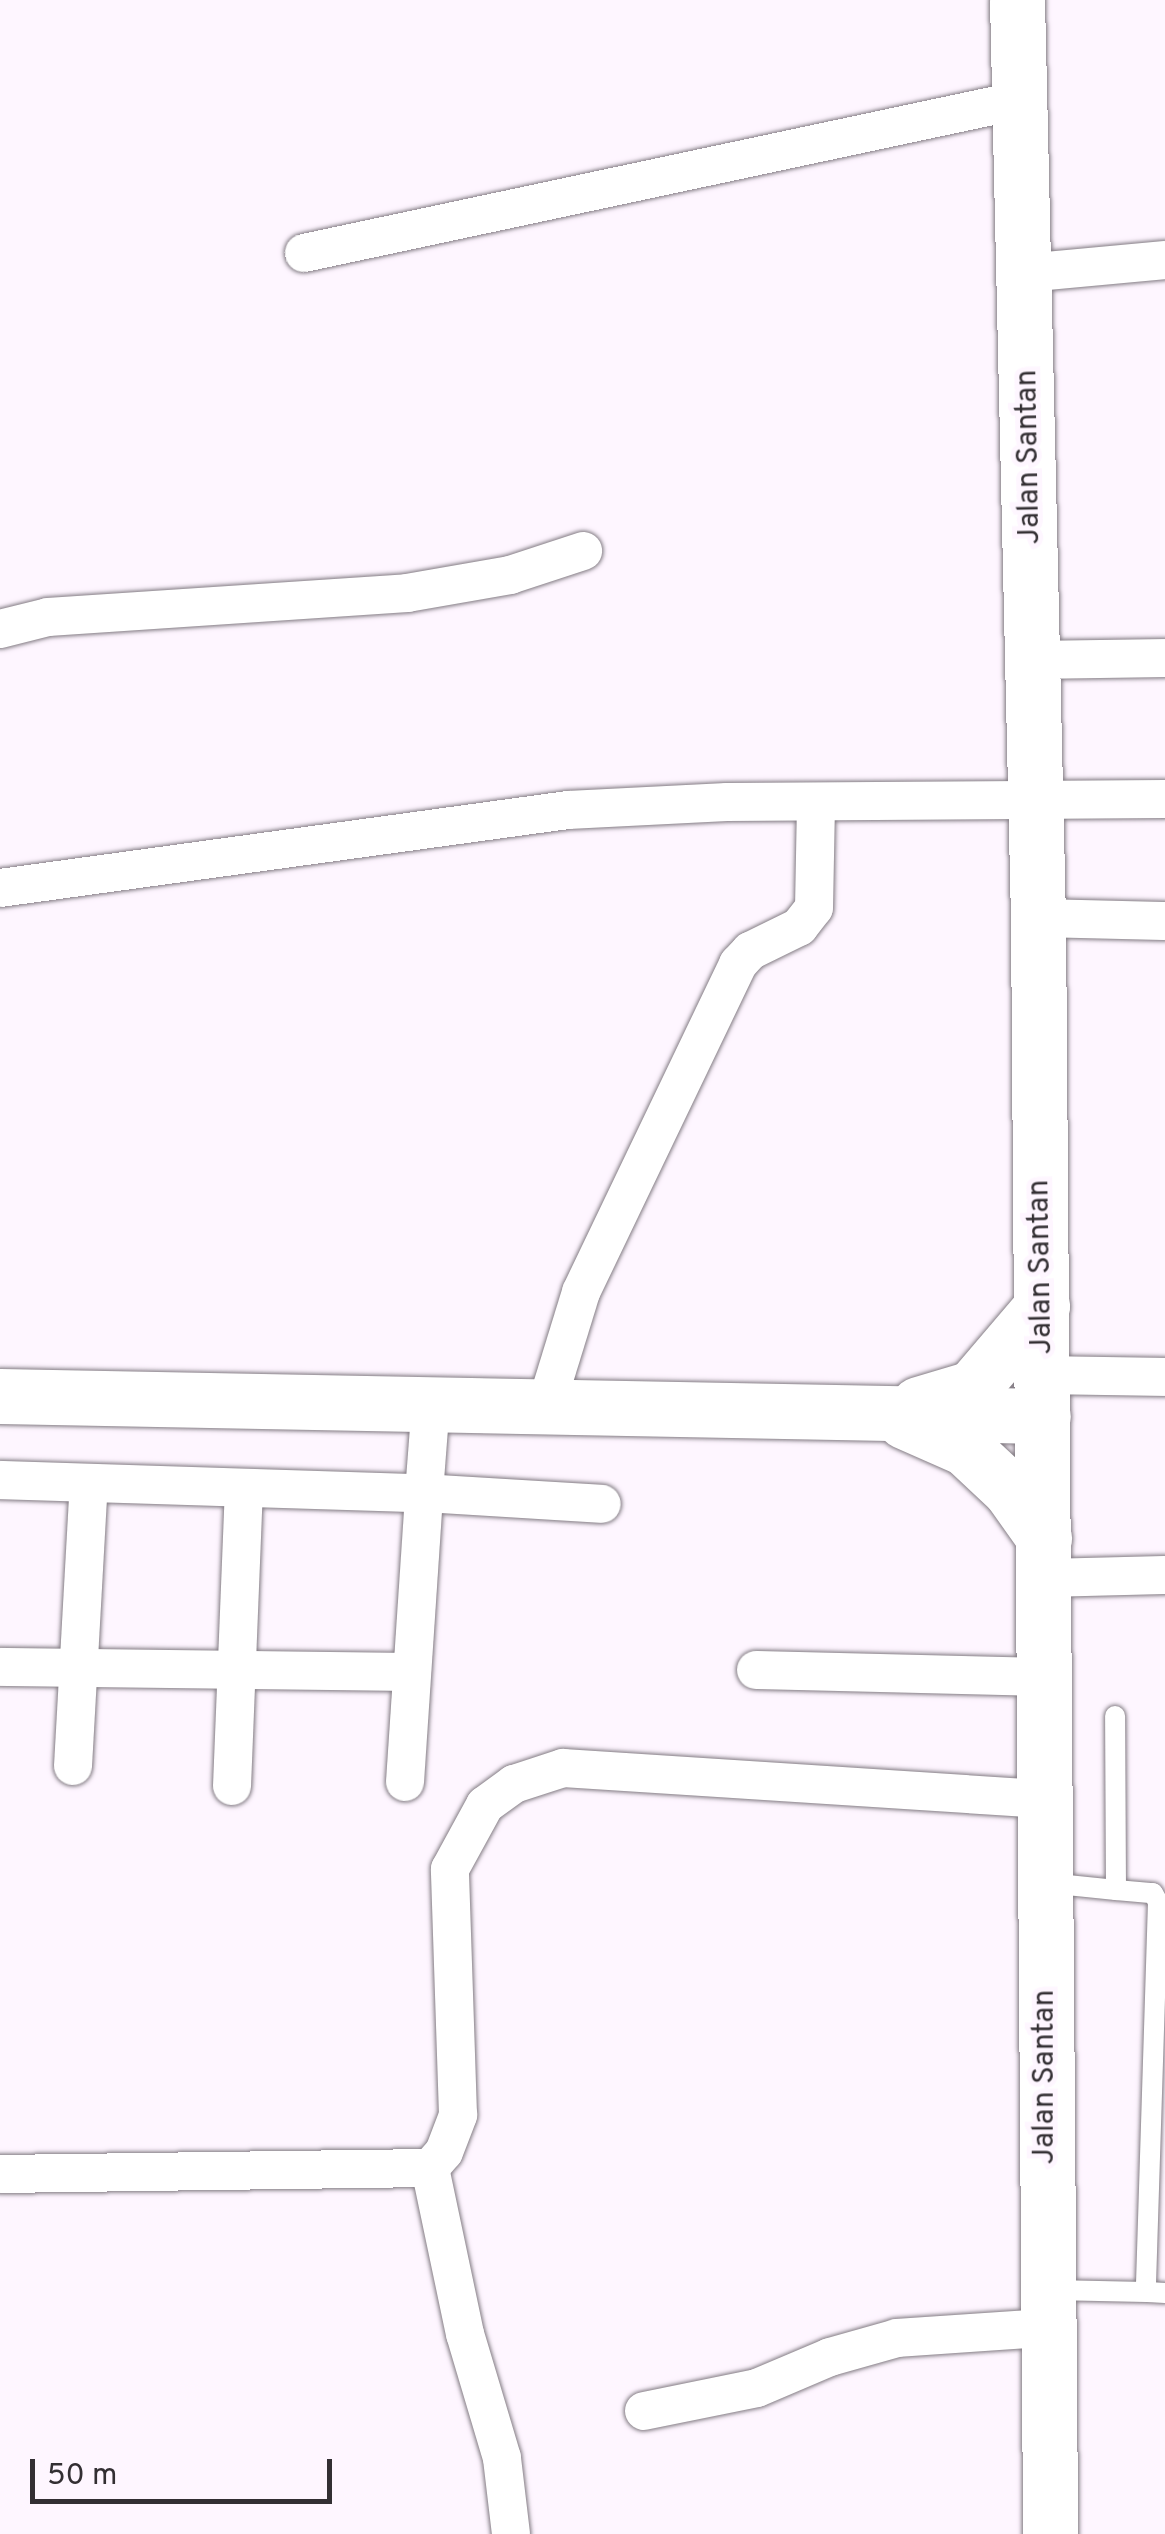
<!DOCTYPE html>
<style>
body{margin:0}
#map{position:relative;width:1165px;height:2534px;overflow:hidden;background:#fef6ff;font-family:Overpass,sans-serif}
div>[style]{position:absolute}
.roads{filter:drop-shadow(0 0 2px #837c84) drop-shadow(0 0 2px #837c84)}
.lane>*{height:20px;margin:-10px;padding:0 10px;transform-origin:10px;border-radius:10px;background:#fff}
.street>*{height:38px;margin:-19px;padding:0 19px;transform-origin:19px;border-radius:19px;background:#fff}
.secondary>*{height:55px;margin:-27.5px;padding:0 27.5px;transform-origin:27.5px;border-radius:27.5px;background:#fff}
span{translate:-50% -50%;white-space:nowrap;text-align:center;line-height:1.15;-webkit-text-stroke:10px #fef6ff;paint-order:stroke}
.street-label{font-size:30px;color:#332f33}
.scale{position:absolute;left:30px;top:2459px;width:302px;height:45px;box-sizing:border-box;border:5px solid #332f33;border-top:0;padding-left:12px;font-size:30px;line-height:35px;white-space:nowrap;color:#332f33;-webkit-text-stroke:8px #fef6ff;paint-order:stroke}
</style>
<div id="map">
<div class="roads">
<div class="lane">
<i style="left:1048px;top:1883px;width:68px;rotate:5.9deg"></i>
<i style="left:1116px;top:1890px;width:174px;rotate:-90.3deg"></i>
<i style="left:1116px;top:1890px;width:37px;rotate:5deg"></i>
<i style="left:1153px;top:1893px;width:10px;rotate:61deg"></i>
<i style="left:1158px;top:1902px;width:383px;rotate:91.8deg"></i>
<i style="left:1146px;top:2285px;width:7px;rotate:74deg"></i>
<i style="left:1148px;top:2292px;width:17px;rotate:3deg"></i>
<i style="left:1050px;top:2290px;width:98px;rotate:1.2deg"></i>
</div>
<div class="street">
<i style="left:304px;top:253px;width:732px;rotate:-12.06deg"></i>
<i style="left:1025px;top:273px;width:141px;rotate:-5.3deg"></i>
<i style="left:0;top:629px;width:49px;rotate:-14deg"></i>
<i style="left:48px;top:617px;width:360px;rotate:-3.8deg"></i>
<i style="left:407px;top:593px;width:105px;rotate:-9.9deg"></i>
<i style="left:510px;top:575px;width:77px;rotate:-18.2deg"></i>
<i style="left:1035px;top:660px;width:130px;rotate:-0.9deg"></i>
<i style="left:0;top:888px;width:573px;rotate:-7.82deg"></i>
<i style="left:568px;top:810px;width:159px;rotate:-2.9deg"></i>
<i style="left:727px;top:802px;width:438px;rotate:-0.4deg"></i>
<i style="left:1038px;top:918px;width:127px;rotate:1.4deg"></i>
<i style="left:1044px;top:1375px;width:121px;rotate:0.9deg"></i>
<i style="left:546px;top:1406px;width:119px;rotate:-72.9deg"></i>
<i style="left:581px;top:1292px;width:364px;rotate:-64.4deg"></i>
<i style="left:738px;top:964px;width:18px;rotate:-47deg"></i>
<i style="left:750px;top:951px;width:55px;rotate:-26.1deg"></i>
<i style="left:799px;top:927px;width:24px;rotate:-52deg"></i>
<i style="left:814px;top:908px;width:105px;rotate:-88.9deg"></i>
<i style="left:0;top:1480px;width:424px;rotate:1.8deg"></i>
<i style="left:424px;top:1493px;width:91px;rotate:-85.6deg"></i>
<i style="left:1045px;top:1578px;width:120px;rotate:-1.4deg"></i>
<i style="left:0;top:1667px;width:412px;rotate:0.7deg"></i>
<i style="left:756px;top:1670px;width:289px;rotate:1.4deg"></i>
<i style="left:73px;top:1766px;width:283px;rotate:-86.8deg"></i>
<i style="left:405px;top:1782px;width:290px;rotate:-86.2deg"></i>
<i style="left:424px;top:1493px;width:178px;rotate:3.5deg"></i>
<i style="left:232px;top:1786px;width:296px;rotate:-87.7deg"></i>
<i style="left:0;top:2174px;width:430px;rotate:-0.8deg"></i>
<i style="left:644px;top:2411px;width:115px;rotate:-11.5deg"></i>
<i style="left:757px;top:2388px;width:79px;rotate:-23deg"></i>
<i style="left:830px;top:2357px;width:70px;rotate:-15.8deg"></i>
<i style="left:897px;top:2338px;width:148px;rotate:-3.9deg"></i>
<i style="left:511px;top:2534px;width:77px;rotate:-96.8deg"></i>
<i style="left:502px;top:2458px;width:129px;rotate:-106.6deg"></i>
<i style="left:465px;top:2334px;width:170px;rotate:-101.9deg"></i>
<i style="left:430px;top:2168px;width:21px;rotate:-49deg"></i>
<i style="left:444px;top:2152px;width:40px;rotate:-69deg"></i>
<i style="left:458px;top:2115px;width:246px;rotate:-91.9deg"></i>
<i style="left:450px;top:1869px;width:73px;rotate:-61.3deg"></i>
<i style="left:485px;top:1805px;width:36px;rotate:-36deg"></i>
<i style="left:514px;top:1784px;width:52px;rotate:-18.1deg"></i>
<i style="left:563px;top:1768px;width:482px;rotate:3.7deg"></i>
</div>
<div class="secondary">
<i style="left:1017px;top:0;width:918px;rotate:88.69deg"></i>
<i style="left:1038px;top:918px;width:1616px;rotate:89.57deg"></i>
<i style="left:0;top:1396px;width:1043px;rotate:1.1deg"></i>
<i style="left:918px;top:1404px;width:56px;rotate:-16.5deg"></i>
<i style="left:972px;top:1388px;width:108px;rotate:-49.5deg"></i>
<i style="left:904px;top:1421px;width:67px;rotate:23.9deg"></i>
<i style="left:965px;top:1448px;width:62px;rotate:43deg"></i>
<i style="left:1010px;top:1490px;width:59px;rotate:54.7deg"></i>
</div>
</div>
<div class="street-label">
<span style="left:1030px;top:457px;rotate:-91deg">Jalan Santan</span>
<span style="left:1042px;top:1267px;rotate:-91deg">Jalan Santan</span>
<span style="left:1046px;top:2077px;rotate:-90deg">Jalan Santan</span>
</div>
<div class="scale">50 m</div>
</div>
